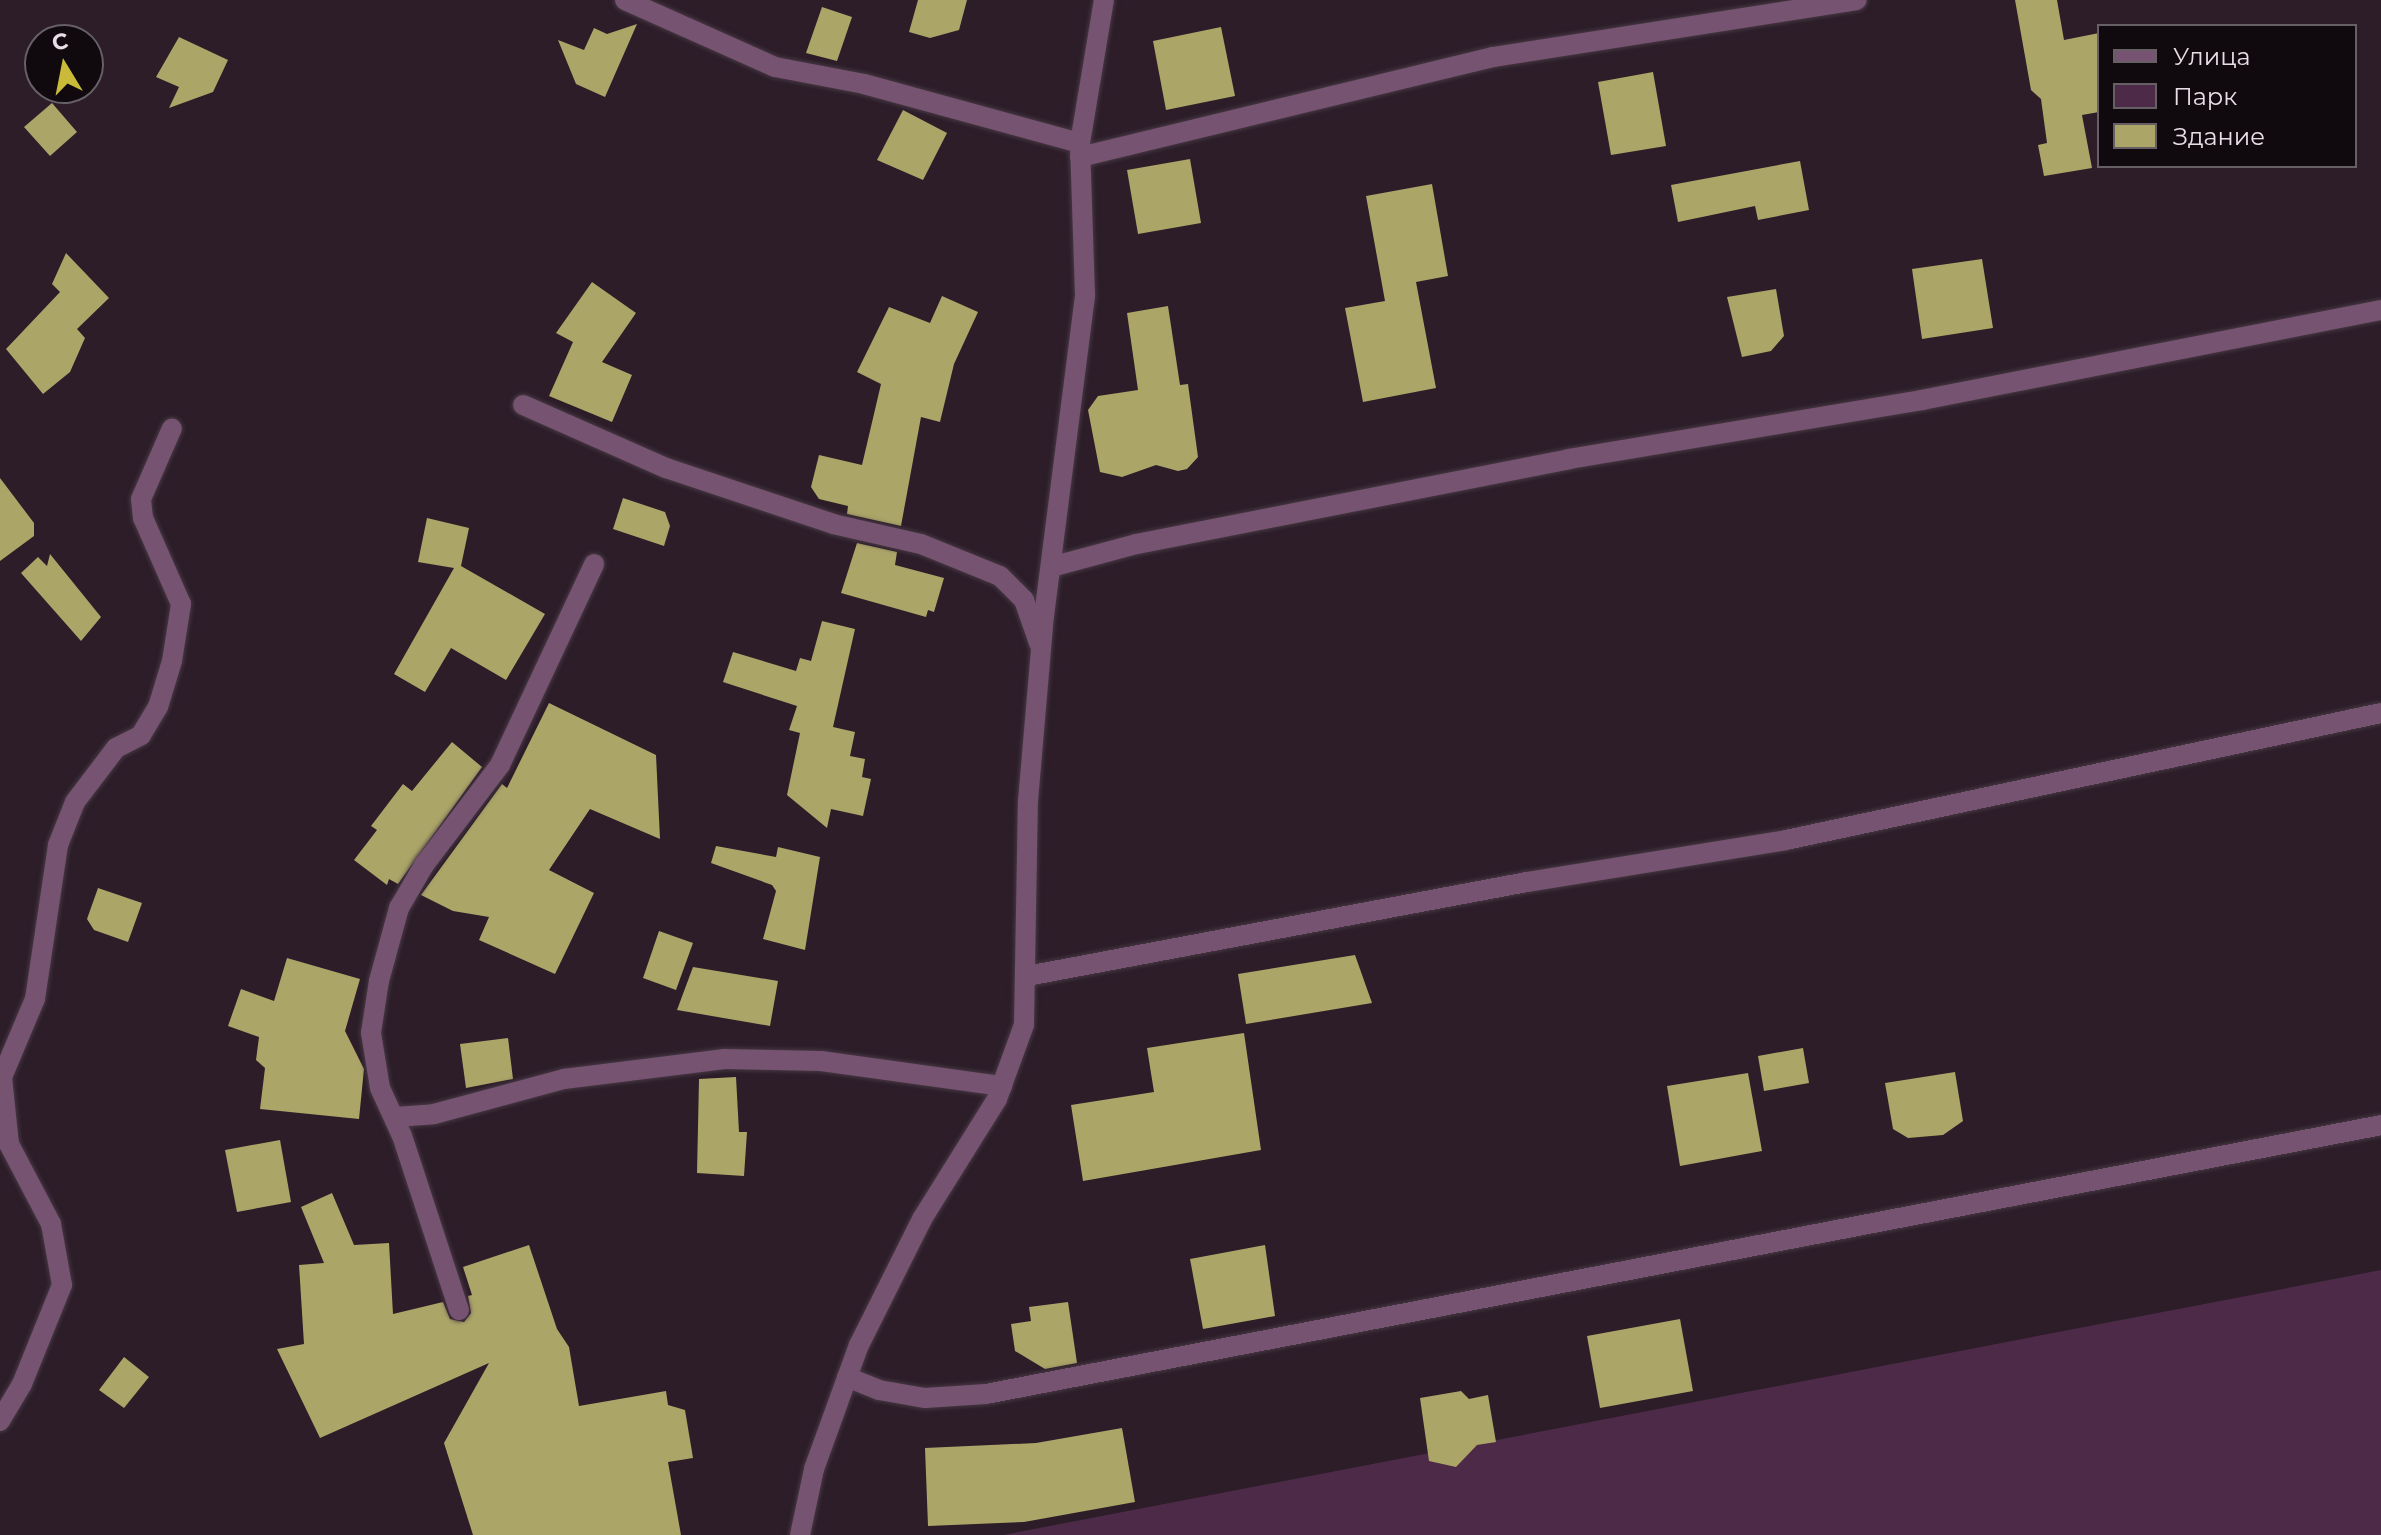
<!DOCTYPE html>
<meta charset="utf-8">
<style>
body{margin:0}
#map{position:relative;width:2381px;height:1535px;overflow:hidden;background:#2c1d29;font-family:Montserrat,sans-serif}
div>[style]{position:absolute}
.green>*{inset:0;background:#4d2b48}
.building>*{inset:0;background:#aca568}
.roads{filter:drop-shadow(0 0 2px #463843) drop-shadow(0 0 2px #463843)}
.street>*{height:20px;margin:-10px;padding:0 10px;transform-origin:10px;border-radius:10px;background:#765370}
span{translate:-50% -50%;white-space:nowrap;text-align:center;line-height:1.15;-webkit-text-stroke:8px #100a0f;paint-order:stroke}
.legend{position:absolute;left:2097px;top:24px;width:260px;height:144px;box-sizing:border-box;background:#100a0f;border:2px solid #665f65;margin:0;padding:10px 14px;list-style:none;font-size:24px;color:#e8dee6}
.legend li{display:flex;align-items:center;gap:16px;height:40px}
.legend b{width:40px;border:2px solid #665f65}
.north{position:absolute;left:24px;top:24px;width:80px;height:80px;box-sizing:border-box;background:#100a0f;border:2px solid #665f65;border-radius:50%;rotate:350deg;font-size:22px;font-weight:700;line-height:32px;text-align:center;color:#e8dee6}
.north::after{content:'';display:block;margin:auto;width:28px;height:36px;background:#c9ba3a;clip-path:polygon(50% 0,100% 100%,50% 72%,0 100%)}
</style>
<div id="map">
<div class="green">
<i style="clip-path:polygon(2381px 1270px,2381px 1535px,1003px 1535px)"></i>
</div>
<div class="building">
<i style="clip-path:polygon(918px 0,967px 0,959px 30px,930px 38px,909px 32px)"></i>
<i style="clip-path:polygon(2015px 0,2057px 0,2064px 40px,2099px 33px,2099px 112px,2082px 115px,2092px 168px,2044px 176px,2038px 145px,2047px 143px,2041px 99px,2031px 90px)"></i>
<i style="clip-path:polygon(822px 7px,852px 17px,837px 61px,806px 53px)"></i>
<i style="clip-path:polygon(637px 24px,605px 97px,576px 84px,558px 40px,584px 50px,594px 28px,607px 34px)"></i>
<i style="clip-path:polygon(1221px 27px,1235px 96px,1166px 110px,1153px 41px)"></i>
<i style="clip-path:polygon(179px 37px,228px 60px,213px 92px,169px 108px,179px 87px,156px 77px)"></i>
<i style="clip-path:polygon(1653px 72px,1666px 146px,1611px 155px,1598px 82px)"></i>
<i style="clip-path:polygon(52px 103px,77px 132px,50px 156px,24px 127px)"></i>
<i style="clip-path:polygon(903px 110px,947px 133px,923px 180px,877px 160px)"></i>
<i style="clip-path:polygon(1190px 159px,1201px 223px,1138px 234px,1127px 170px)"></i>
<i style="clip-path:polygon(1800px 161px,1809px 210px,1758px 220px,1755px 206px,1678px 222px,1671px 185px)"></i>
<i style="clip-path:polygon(1432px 184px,1448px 276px,1416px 282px,1436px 388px,1363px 402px,1345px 308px,1385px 301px,1366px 196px)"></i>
<i style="clip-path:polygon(66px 253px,109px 298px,77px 329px,85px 338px,70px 372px,43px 394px,6px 349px,60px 292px,52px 284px)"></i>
<i style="clip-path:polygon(1982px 259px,1993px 328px,1922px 339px,1912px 269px)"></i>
<i style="clip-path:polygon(592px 282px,636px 313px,602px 362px,632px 375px,612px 422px,549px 396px,573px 342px,556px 333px)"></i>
<i style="clip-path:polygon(1776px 289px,1784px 336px,1771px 351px,1742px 357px,1727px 297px)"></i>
<i style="clip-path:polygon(942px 296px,978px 312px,954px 364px,940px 422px,921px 417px,901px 526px,847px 514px,848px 506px,819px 499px,811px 487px,819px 455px,862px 465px,881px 384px,857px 372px,889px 307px,930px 323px)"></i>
<i style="clip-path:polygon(1168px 306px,1180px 385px,1188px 384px,1198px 457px,1187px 469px,1178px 471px,1156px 465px,1122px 477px,1100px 472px,1088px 410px,1098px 396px,1138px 390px,1127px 313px)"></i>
<i style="clip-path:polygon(0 478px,34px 523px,34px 536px,0 561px)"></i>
<i style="clip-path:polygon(623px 498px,665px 512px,670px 526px,664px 546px,613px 529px)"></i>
<i style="clip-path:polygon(427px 518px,469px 528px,461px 566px,545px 614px,506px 680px,451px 648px,425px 692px,394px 674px,454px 568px,418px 562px)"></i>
<i style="clip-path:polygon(857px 543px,897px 552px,895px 565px,944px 578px,934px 612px,928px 610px,926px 617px,841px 593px)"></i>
<i style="clip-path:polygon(50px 554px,101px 617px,81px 641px,21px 573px,38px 557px,47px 566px)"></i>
<i style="clip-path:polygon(822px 621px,855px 629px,833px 727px,855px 732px,850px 756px,865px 759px,862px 777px,871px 779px,863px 816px,831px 809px,827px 828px,787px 795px,800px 733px,789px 730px,797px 706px,723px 682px,733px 652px,796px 671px,800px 658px,811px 661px)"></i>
<i style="clip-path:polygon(549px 703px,656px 755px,660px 839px,590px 809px,549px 870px,594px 893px,555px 974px,479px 940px,489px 917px,453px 911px,421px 895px,502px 784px,507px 788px)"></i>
<i style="clip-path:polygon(452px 742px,482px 767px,398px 884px,389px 879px,387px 885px,354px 860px,377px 830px,371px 826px,403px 784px,412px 791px)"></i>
<i style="clip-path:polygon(716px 846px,776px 857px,778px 847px,820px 857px,805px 950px,763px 939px,776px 891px,772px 885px,711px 863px)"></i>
<i style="clip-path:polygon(98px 888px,142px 903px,128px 942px,94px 930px,87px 919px)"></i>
<i style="clip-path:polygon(659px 931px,693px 943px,676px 990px,643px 978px)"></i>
<i style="clip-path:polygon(1355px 955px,1372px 1003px,1246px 1024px,1238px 974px)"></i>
<i style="clip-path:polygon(287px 958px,360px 979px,345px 1031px,364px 1069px,359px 1119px,260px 1109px,265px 1068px,256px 1060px,259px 1037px,228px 1026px,241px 989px,274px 1001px)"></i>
<i style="clip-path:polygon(693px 967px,778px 981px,770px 1026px,677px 1010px)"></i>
<i style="clip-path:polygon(1244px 1033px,1261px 1150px,1083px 1181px,1071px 1105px,1154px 1092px,1147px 1048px)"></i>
<i style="clip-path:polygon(508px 1038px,513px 1079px,466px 1088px,460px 1044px)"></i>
<i style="clip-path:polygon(1803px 1048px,1809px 1083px,1764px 1091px,1758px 1056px)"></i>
<i style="clip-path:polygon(1955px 1072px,1963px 1121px,1943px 1135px,1908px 1138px,1893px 1129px,1885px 1083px)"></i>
<i style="clip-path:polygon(1748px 1073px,1762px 1151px,1680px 1166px,1667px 1086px)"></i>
<i style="clip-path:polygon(736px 1077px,739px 1132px,747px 1132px,744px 1176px,697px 1173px,699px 1079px)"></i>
<i style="clip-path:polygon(280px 1140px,291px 1202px,237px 1212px,225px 1150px)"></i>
<i style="clip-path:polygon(332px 1193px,354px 1245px,389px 1243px,393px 1314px,443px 1302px,450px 1319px,464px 1322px,471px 1313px,468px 1296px,472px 1295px,463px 1267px,529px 1245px,557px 1329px,569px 1347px,579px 1406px,666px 1391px,668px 1405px,685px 1410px,693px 1458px,668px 1462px,681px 1535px,473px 1535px,444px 1443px,489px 1363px,320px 1438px,277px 1349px,304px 1344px,299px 1265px,324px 1263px,301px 1207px)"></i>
<i style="clip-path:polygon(1265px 1245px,1275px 1316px,1203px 1329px,1190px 1259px)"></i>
<i style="clip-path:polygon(1068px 1302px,1077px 1363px,1045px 1369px,1015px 1351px,1011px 1324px,1031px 1321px,1029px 1307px)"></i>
<i style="clip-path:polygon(1680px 1319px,1693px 1391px,1600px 1408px,1587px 1336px)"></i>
<i style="clip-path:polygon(124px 1357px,149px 1377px,124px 1408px,99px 1390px)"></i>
<i style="clip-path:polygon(1461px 1391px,1469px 1399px,1488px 1395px,1496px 1442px,1477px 1445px,1456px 1467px,1429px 1461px,1420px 1398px)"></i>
<i style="clip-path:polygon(1122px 1428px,1135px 1502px,1024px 1522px,928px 1526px,925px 1448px,1036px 1443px)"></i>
</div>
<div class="roads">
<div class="street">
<i style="left:625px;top:0;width:164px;rotate:24.1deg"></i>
<i style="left:775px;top:67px;width:91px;rotate:10.8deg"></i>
<i style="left:864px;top:84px;width:224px;rotate:15.3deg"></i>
<i style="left:1080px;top:157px;width:425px;rotate:-13.6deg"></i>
<i style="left:1493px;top:57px;width:368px;rotate:-8.9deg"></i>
<i style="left:523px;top:405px;width:156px;rotate:23.8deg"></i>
<i style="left:666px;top:468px;width:176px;rotate:18.5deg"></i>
<i style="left:833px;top:524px;width:90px;rotate:12.8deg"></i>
<i style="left:921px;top:544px;width:85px;rotate:22.1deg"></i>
<i style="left:1000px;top:576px;width:34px;rotate:45deg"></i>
<i style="left:1024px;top:600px;width:46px;rotate:70.8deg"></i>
<i style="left:1051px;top:567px;width:89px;rotate:-15deg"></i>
<i style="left:1137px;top:544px;width:440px;rotate:-11.1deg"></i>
<i style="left:1569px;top:459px;width:358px;rotate:-9.5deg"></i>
<i style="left:1922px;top:400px;width:468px;rotate:-11.1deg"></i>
<i style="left:1027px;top:976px;width:509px;rotate:-10.65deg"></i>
<i style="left:1527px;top:882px;width:262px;rotate:-9.2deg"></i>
<i style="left:1786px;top:840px;width:608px;rotate:-12.05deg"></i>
<i style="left:395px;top:1117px;width:39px;rotate:-4deg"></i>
<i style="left:434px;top:1114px;width:135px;rotate:-15.1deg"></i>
<i style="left:564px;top:1079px;width:162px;rotate:-7.1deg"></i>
<i style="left:725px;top:1059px;width:96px;rotate:1.2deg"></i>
<i style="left:821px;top:1061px;width:183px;rotate:7.9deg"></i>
<i style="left:459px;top:1310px;width:183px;rotate:-108.1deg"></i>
<i style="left:402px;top:1136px;width:53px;rotate:-114.6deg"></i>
<i style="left:380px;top:1088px;width:56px;rotate:-99.3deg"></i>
<i style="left:371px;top:1033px;width:53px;rotate:-81.3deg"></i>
<i style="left:379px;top:981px;width:76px;rotate:-74.7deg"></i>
<i style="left:399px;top:908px;width:50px;rotate:-59.8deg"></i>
<i style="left:424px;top:865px;width:126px;rotate:-52.8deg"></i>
<i style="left:500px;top:765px;width:222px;rotate:-64.9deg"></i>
<i style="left:847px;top:1377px;width:35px;rotate:22deg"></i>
<i style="left:879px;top:1390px;width:47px;rotate:9.9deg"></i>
<i style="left:925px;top:1398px;width:61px;rotate:-3.8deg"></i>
<i style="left:986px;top:1394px;width:1421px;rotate:-10.91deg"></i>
<i style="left:0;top:1421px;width:43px;rotate:-59.3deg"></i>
<i style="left:22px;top:1384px;width:107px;rotate:-68deg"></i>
<i style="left:62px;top:1285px;width:62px;rotate:-100.2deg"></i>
<i style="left:51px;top:1224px;width:90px;rotate:-117.7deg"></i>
<i style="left:9px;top:1144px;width:67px;rotate:-96deg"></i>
<i style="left:2px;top:1077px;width:85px;rotate:-67.1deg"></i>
<i style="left:35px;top:999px;width:156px;rotate:-81.5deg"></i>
<i style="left:58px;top:845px;width:46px;rotate:-68.4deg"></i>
<i style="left:75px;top:802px;width:68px;rotate:-52.8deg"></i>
<i style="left:116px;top:748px;width:28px;rotate:-27deg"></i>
<i style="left:141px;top:735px;width:33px;rotate:-59deg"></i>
<i style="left:158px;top:707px;width:48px;rotate:-73.1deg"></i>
<i style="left:172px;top:661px;width:58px;rotate:-81deg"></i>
<i style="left:181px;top:604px;width:94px;rotate:-113.8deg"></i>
<i style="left:143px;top:518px;width:19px;rotate:-96deg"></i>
<i style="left:141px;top:499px;width:77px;rotate:-66.4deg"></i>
<i style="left:800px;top:1535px;width:67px;rotate:-78deg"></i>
<i style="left:814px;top:1469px;width:132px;rotate:-70.1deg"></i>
<i style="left:859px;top:1345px;width:141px;rotate:-63.4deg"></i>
<i style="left:922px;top:1219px;width:142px;rotate:-58deg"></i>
<i style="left:997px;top:1099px;width:79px;rotate:-70deg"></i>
<i style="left:1024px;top:1025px;width:224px;rotate:-89deg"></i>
<i style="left:1028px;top:801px;width:186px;rotate:-85.1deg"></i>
<i style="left:1044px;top:616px;width:324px;rotate:-82.7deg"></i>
<i style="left:1085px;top:295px;width:152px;rotate:-91.9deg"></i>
<i style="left:1080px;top:143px;width:145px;rotate:-80.5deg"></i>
</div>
</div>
<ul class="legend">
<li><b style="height:10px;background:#765370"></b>Улица</li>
<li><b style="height:22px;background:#4d2b48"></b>Парк</li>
<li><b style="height:22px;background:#aca568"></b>Здание</li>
</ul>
<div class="north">С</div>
</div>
